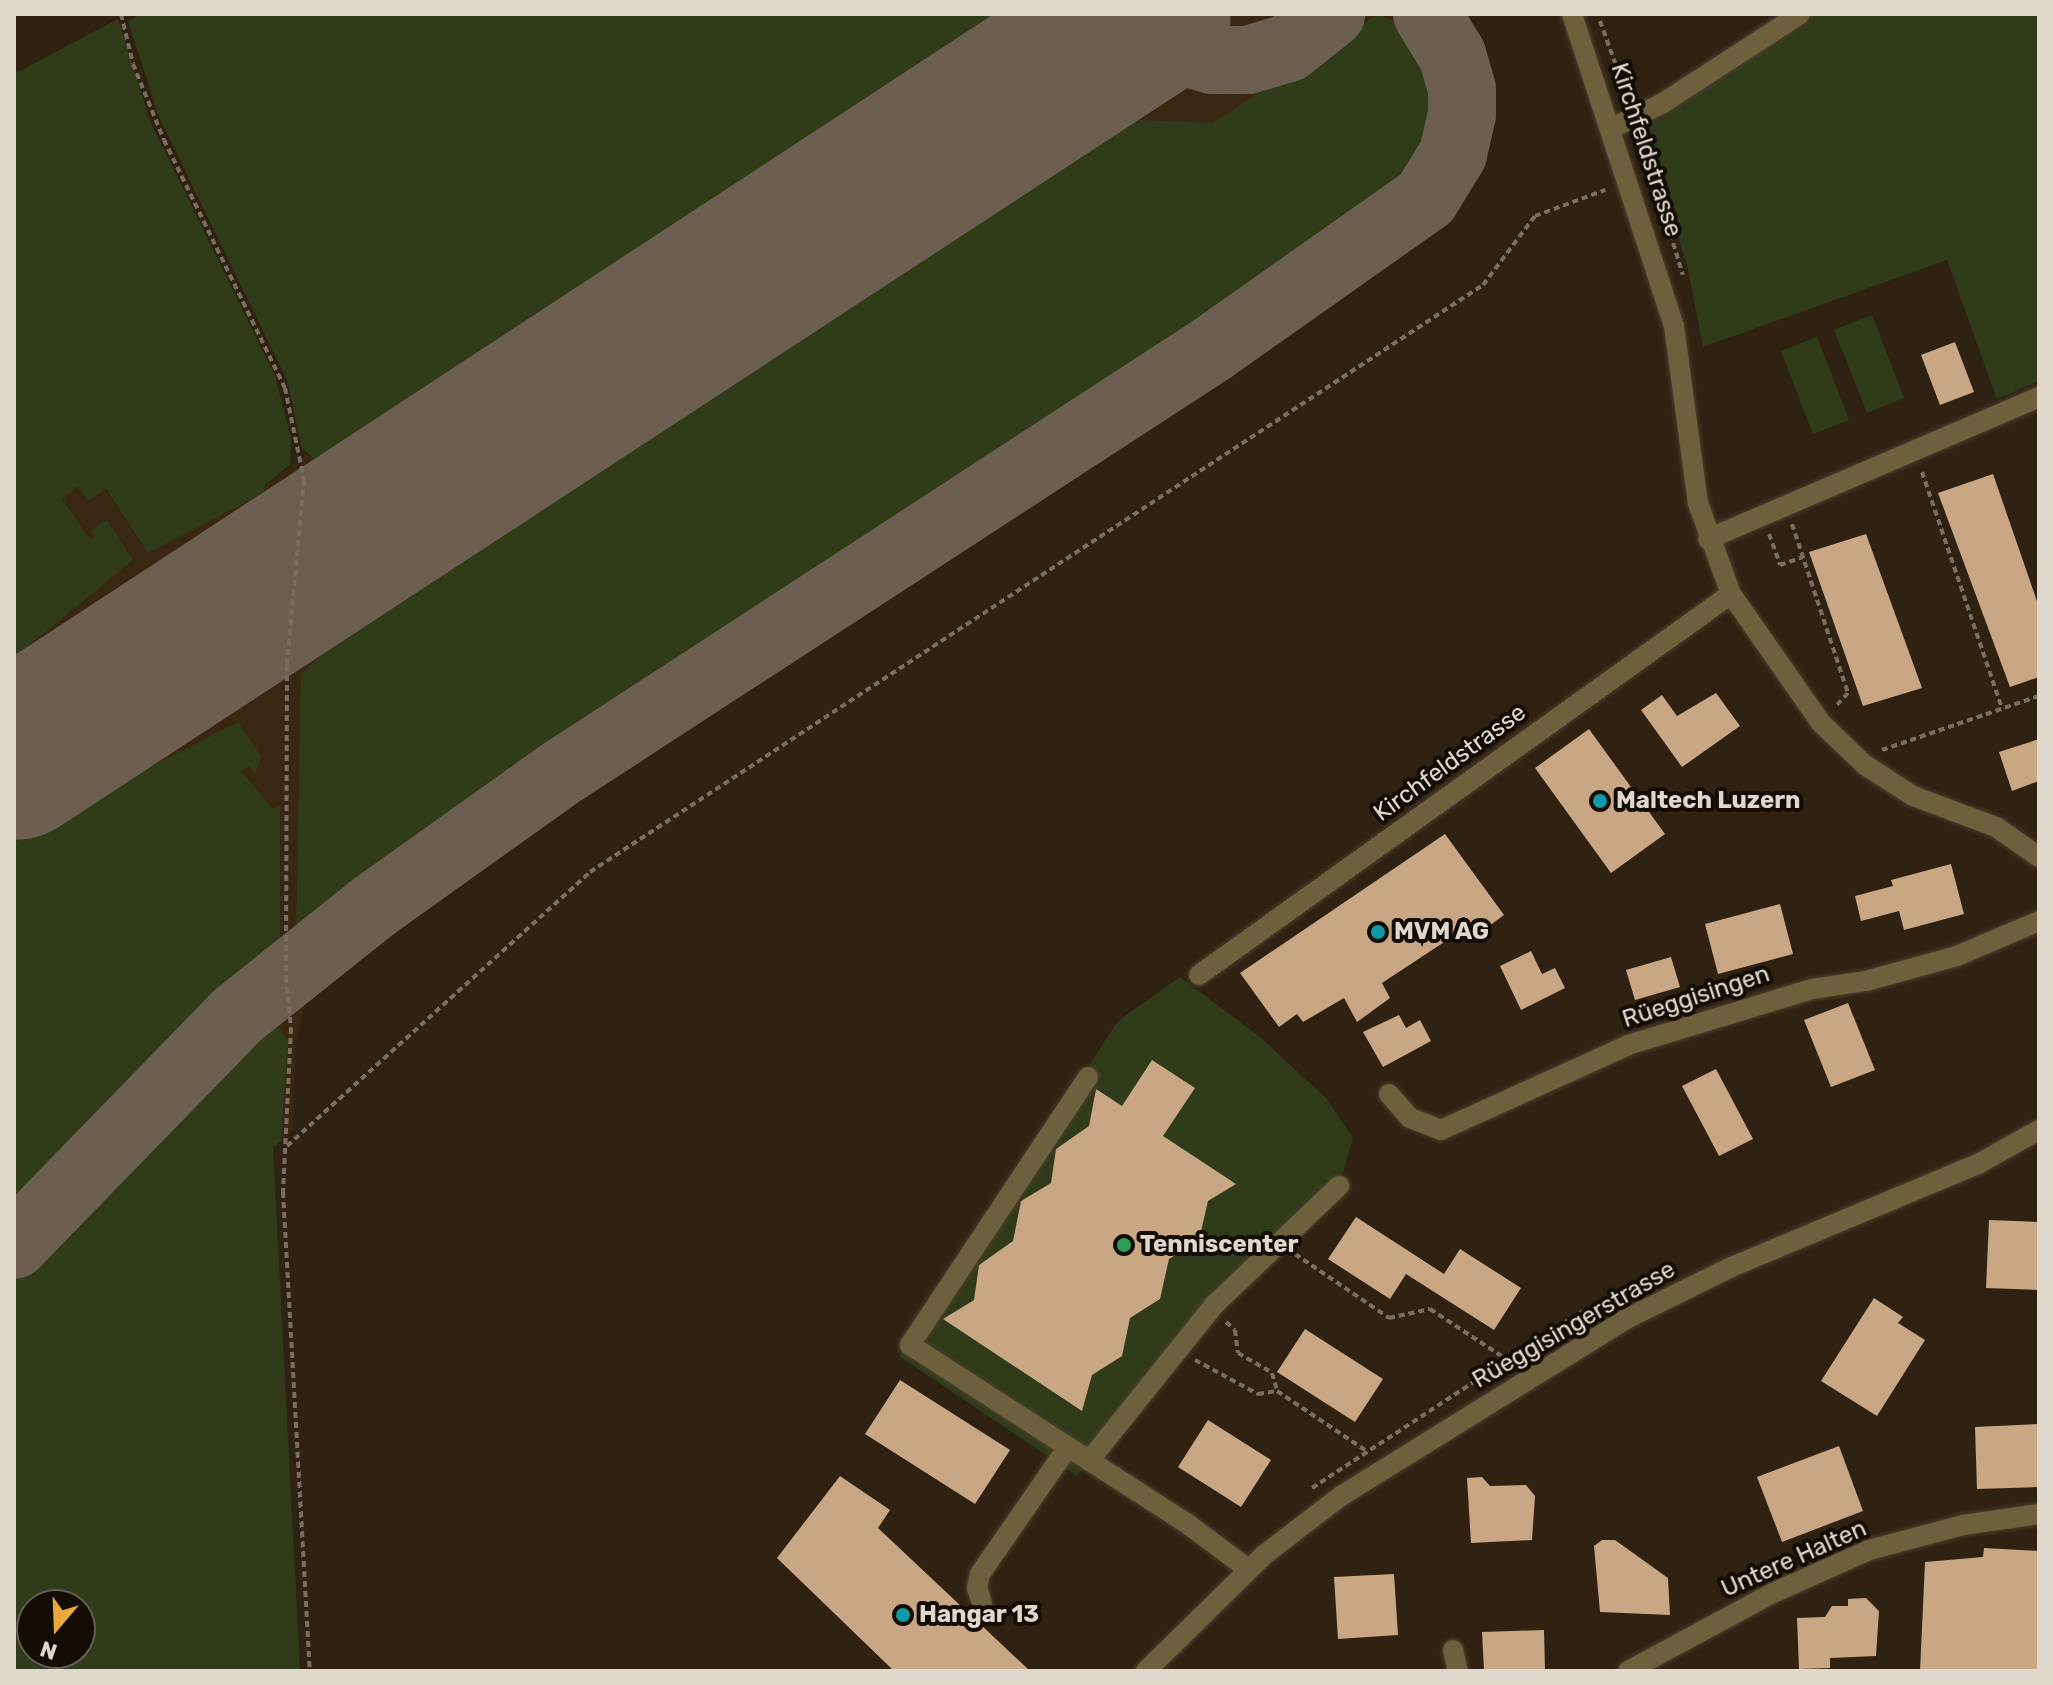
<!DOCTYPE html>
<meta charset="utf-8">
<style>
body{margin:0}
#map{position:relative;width:2053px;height:1685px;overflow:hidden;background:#302212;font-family:Rubik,sans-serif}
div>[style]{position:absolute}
.built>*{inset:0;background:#3a2712}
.green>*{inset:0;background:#2f3b19}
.taxiway>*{height:68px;margin:-34px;padding:0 34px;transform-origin:34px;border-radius:34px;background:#6c5f51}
.runway>*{height:168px;margin:-84px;padding:0 84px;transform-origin:84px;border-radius:84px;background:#6c5f51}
.building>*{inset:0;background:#c9a785}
.path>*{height:4px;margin-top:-2px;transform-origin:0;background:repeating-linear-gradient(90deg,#7a6e61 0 6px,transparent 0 10px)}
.roads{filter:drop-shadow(0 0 2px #4c3f30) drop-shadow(0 0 2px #4c3f30)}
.minor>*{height:20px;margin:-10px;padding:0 10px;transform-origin:10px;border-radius:10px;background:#6d603c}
.dots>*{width:22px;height:22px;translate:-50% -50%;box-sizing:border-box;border:4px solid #130d06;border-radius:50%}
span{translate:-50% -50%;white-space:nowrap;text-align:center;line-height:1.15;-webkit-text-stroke:8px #130d06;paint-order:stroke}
.street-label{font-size:24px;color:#e0d7cd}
.poi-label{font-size:24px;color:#e0d7cd;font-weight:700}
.left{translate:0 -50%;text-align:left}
.frame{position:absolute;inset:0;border:16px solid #e0d7cd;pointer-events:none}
.north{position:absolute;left:16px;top:1589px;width:80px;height:80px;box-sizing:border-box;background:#130d06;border:2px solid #655e56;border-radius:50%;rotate:199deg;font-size:22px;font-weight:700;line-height:32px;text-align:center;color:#e0d7cd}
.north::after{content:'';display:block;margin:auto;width:28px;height:36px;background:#eba93a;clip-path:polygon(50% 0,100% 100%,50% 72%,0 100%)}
</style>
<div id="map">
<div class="built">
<i style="clip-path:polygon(1005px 14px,1465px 14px,1489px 90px,1488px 145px,1459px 199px,1412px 243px,1379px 257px,480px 849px,312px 976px,296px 1038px,293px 1130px,281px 1141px,288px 1039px,14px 1269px,14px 658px,132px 560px,107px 521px,91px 530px,96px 537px,90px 540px,61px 499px,79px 485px,105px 489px,148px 553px,264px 493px,265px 486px,307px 454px,319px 464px)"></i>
</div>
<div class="green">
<i style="clip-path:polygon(140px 14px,1005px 14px,319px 464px,302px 448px,287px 380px,159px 117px,128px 21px)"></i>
<i style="clip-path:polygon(1378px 14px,1393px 21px,1428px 62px,1439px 104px,1430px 156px,1404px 195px,417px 845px,296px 941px,301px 674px,370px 610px,1115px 119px,1213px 123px)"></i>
<i style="clip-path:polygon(1812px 14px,2039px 14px,2039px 381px,1997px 399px,1947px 260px,1703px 347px,1687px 265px,1643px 125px)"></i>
<i style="clip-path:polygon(118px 19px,150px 121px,275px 376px,291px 438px,290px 465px,265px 485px,264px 493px,148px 553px,106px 489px,88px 501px,78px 486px,62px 499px,90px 539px,95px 537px,91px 530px,107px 520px,133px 560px,14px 658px,14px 74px)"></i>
<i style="clip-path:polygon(1872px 315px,1904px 398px,1867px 413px,1834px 330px)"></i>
<i style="clip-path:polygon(1817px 337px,1849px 420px,1813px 434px,1781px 351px)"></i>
<i style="clip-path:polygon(238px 722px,261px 757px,255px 774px,249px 766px,241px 771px,273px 809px,280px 805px,280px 955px,223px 1005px,14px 1217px,14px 843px,56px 816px)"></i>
<i style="clip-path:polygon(1180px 977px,1260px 1037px,1326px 1098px,1353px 1138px,1339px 1186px,1214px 1305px,1077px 1476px,899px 1356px,1118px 1021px)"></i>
<i style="clip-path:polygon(evenodd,268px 1015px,288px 1039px,281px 1141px,273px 1147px,300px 1671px,14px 1671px,14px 1269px,268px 1015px,32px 1605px,80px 1605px,80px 1653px,32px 1653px,32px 1605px)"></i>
</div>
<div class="taxiway">
<i style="left:1102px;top:44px;width:36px;rotate:-10deg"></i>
<i style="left:1137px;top:38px;width:78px;rotate:16.3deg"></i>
<i style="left:1212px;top:60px;width:36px"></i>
<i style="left:1248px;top:60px;width:42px;rotate:-16.7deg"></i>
<i style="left:1288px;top:48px;width:55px;rotate:-38.3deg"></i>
<i style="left:14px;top:1245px;width:322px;rotate:-45.8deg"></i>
<i style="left:239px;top:1014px;width:171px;rotate:-38.6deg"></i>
<i style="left:373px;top:907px;width:234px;rotate:-35.5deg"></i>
<i style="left:564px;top:771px;width:773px;rotate:-33.07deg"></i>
<i style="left:1212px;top:349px;width:262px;rotate:-35.2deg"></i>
<i style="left:1426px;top:198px;width:52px;rotate:-58.5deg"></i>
<i style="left:1453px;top:154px;width:41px;rotate:-77.3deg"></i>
<i style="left:1462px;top:114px;width:25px;rotate:-90deg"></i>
<i style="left:1462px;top:89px;width:35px;rotate:-106deg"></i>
<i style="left:1452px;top:55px;width:48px;rotate:-121.4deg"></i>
</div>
<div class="runway">
<i style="left:14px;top:756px;width:1354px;rotate:-33.22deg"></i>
</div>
<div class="building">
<i style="clip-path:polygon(1955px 342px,1974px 392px,1940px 405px,1921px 355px)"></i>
<i style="clip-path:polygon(1993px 474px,2039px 607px,2039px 677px,2010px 687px,1938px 493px)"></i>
<i style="clip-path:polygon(1866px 534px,1922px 688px,1863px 706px,1809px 552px)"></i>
<i style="clip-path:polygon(1716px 693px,1740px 726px,1682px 767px,1641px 710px,1662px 695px,1677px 716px)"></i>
<i style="clip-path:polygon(1589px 729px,1665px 834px,1611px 873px,1535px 768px)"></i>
<i style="clip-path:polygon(2039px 739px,2039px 781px,2012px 791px,1999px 752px)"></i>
<i style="clip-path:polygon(1445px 834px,1504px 915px,1474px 937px,1467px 927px,1382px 983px,1390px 998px,1357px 1022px,1344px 998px,1303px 1022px,1297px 1014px,1279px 1027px,1240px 973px)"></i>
<i style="clip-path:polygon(1951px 864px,1964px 914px,1904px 930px,1899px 911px,1861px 921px,1855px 896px,1893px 886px,1891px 880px)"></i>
<i style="clip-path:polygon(1780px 904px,1793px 954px,1718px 974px,1705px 924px)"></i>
<i style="clip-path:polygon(1531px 951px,1542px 974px,1555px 968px,1565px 988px,1521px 1010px,1500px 966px)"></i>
<i style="clip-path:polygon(1671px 957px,1680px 987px,1635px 1000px,1626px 970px)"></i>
<i style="clip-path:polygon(1848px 1003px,1875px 1070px,1831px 1087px,1804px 1020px)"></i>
<i style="clip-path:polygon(1399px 1015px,1406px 1028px,1420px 1020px,1431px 1041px,1383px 1067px,1363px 1032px)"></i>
<i style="clip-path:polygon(1152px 1060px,1195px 1088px,1163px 1136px,1236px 1184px,1208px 1201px,1199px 1240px,1169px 1259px,1160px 1299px,1130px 1318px,1122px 1356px,1092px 1375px,1082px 1411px,943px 1319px,974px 1300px,979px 1265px,1013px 1241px,1021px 1201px,1051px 1183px,1056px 1149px,1089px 1126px,1096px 1089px,1122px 1106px)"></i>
<i style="clip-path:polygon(1716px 1069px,1753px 1139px,1719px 1156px,1682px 1086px)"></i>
<i style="clip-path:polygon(1356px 1217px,1444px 1274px,1460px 1249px,1521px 1288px,1494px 1330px,1406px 1274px,1390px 1299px,1328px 1259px)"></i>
<i style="clip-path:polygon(1989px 1220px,2039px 1222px,2039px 1290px,1986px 1288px)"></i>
<i style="clip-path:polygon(1874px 1298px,1903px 1317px,1898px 1323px,1925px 1340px,1877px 1416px,1821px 1381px)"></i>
<i style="clip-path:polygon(1305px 1329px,1383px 1379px,1355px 1422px,1277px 1372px)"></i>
<i style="clip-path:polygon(900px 1380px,1010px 1450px,975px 1504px,865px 1434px)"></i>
<i style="clip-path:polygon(1208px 1420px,1271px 1460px,1241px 1507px,1178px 1467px)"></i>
<i style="clip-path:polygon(2039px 1424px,2039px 1487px,1977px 1489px,1975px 1427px)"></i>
<i style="clip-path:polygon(1839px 1446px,1863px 1511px,1782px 1542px,1757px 1477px)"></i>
<i style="clip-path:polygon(840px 1476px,890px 1510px,878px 1528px,1030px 1671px,894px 1671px,777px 1558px)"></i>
<i style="clip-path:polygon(1482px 1477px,1490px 1486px,1526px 1485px,1535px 1496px,1532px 1540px,1471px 1543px,1467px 1478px)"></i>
<i style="clip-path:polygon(1602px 1540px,1615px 1540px,1668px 1578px,1670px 1615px,1600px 1612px,1594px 1546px)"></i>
<i style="clip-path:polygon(1984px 1548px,2039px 1551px,2039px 1669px,1920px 1671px,1925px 1562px,1983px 1557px)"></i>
<i style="clip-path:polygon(1394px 1574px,1398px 1635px,1338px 1639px,1334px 1577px)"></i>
<i style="clip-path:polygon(1866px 1598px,1879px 1611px,1876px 1656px,1830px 1658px,1830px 1668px,1799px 1669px,1797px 1618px,1825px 1617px,1832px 1606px,1848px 1606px,1848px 1599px)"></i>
<i style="clip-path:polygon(1544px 1630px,1545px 1671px,1484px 1671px,1482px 1632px)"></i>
</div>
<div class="path">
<i style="left:121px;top:14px;width:51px;rotate:76.5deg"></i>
<i style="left:133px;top:64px;width:82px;rotate:67.8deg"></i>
<i style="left:164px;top:140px;width:276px;rotate:64deg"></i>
<i style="left:285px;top:388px;width:94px;rotate:78.3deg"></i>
<i style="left:304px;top:480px;width:186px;rotate:95.3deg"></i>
<i style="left:287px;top:665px;width:312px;rotate:90.2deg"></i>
<i style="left:286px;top:977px;width:51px;rotate:84.4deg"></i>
<i style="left:291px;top:1028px;width:164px;rotate:92.8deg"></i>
<i style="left:283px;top:1192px;width:480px;rotate:86.8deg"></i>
<i style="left:1600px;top:21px;width:80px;rotate:70.2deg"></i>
<i style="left:1641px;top:138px;width:143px;rotate:73deg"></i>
<i style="left:1922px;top:472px;width:250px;rotate:71.3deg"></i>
<i style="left:1792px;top:524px;width:178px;rotate:71.7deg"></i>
<i style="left:1848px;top:693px;width:18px;rotate:133deg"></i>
<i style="left:1769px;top:534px;width:33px;rotate:70deg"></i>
<i style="left:1780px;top:565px;width:24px;rotate:-19deg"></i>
<i style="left:1882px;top:750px;width:166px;rotate:-19deg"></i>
<i style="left:287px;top:1146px;width:409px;rotate:-42.1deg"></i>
<i style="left:590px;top:872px;width:1069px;rotate:-33.32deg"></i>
<i style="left:1483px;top:285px;width:86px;rotate:-53deg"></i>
<i style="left:1535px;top:216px;width:75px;rotate:-20.4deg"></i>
<i style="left:1295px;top:1254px;width:114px;rotate:34.2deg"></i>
<i style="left:1389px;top:1318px;width:42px;rotate:-12.4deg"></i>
<i style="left:1430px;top:1309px;width:91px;rotate:33.3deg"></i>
<i style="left:1226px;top:1322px;width:12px;rotate:42deg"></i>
<i style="left:1235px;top:1330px;width:23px;rotate:83deg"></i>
<i style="left:1238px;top:1353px;width:39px;rotate:30deg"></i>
<i style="left:1272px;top:1373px;width:19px;rotate:74deg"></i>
<i style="left:1195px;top:1360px;width:72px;rotate:28.4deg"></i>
<i style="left:1258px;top:1394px;width:19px;rotate:-9deg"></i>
<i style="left:1277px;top:1391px;width:106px;rotate:33.8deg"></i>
<i style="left:1312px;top:1488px;width:324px;rotate:-33.2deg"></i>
<i style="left:1583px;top:1311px;width:82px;rotate:-25.3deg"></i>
<i style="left:1180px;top:1671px;width:12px"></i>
</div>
<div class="roads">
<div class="minor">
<i style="left:1572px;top:14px;width:328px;rotate:71.9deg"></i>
<i style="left:1674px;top:326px;width:179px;rotate:82.3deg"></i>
<i style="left:1698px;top:503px;width:97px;rotate:70.1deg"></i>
<i style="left:1731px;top:594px;width:157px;rotate:55.1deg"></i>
<i style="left:1821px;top:723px;width:61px;rotate:43.7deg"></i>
<i style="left:1865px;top:765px;width:57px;rotate:32.9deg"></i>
<i style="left:1913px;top:796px;width:89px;rotate:20.5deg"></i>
<i style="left:1996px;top:827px;width:52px;rotate:34.9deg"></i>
<i style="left:1612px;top:128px;width:57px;rotate:-26.1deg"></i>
<i style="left:1663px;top:103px;width:163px;rotate:-33deg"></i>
<i style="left:1708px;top:539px;width:360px;rotate:-23.2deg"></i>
<i style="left:1199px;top:975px;width:654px;rotate:-35.61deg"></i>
<i style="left:1088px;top:1077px;width:322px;rotate:123.6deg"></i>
<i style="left:910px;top:1345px;width:332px;rotate:32.8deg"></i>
<i style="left:1189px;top:1525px;width:74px;rotate:36.7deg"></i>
<i style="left:1389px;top:1094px;width:32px;rotate:49deg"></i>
<i style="left:1410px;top:1118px;width:33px;rotate:21deg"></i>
<i style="left:1441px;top:1130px;width:205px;rotate:-24.4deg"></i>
<i style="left:1628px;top:1045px;width:192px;rotate:-16.9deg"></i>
<i style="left:1812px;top:989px;width:55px;rotate:-8.4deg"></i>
<i style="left:1866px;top:981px;width:94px;rotate:-15.4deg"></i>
<i style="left:1957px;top:956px;width:89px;rotate:-23.1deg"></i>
<i style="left:1089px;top:1461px;width:200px;rotate:-51.3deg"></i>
<i style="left:1214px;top:1305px;width:173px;rotate:-43.6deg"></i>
<i style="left:982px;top:1603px;width:16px;rotate:-108deg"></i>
<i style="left:977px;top:1588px;width:14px;rotate:-78deg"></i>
<i style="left:980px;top:1574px;width:155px;rotate:-55.3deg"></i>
<i style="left:1453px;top:1650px;width:22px;rotate:77deg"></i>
<i style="left:1146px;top:1671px;width:165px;rotate:-44.5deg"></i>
<i style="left:1264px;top:1555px;width:97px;rotate:-37.5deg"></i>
<i style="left:1341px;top:1496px;width:338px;rotate:-31.8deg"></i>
<i style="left:1628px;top:1318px;width:113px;rotate:-26.3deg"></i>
<i style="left:1729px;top:1268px;width:270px;rotate:-22.7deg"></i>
<i style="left:1978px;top:1164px;width:70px;rotate:-29.1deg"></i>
<i style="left:1628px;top:1671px;width:165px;rotate:-28.3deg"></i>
<i style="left:1773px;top:1593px;width:105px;rotate:-24.1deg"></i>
<i style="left:1869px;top:1550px;width:97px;rotate:-14.9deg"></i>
<i style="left:1963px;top:1525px;width:77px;rotate:-8.2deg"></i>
</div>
</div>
<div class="dots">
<i style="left:1600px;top:801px;background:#0f9aa8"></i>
<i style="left:1378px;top:932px;background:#0f9aa8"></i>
<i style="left:1124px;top:1245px;background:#2e9e5b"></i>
<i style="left:903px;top:1615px;background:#0f9aa8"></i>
</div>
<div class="street-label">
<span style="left:1646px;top:150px;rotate:72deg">Kirchfeldstrasse</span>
<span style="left:1450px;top:763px;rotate:-36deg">Kirchfeldstrasse</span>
<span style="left:1696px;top:997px;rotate:-18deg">Rüeggisingen</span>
<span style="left:1574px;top:1325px;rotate:-30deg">Rüeggisingerstrasse</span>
<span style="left:1794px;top:1559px;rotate:-24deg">Untere Halten</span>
</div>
<div class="poi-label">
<span class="left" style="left:1616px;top:801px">Maltech Luzern</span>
<span class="left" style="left:1394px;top:932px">MVM AG</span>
<span class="left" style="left:1140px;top:1245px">Tenniscenter</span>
<span class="left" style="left:919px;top:1615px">Hangar 13</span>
</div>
<div class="frame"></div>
<div class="north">N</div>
</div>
